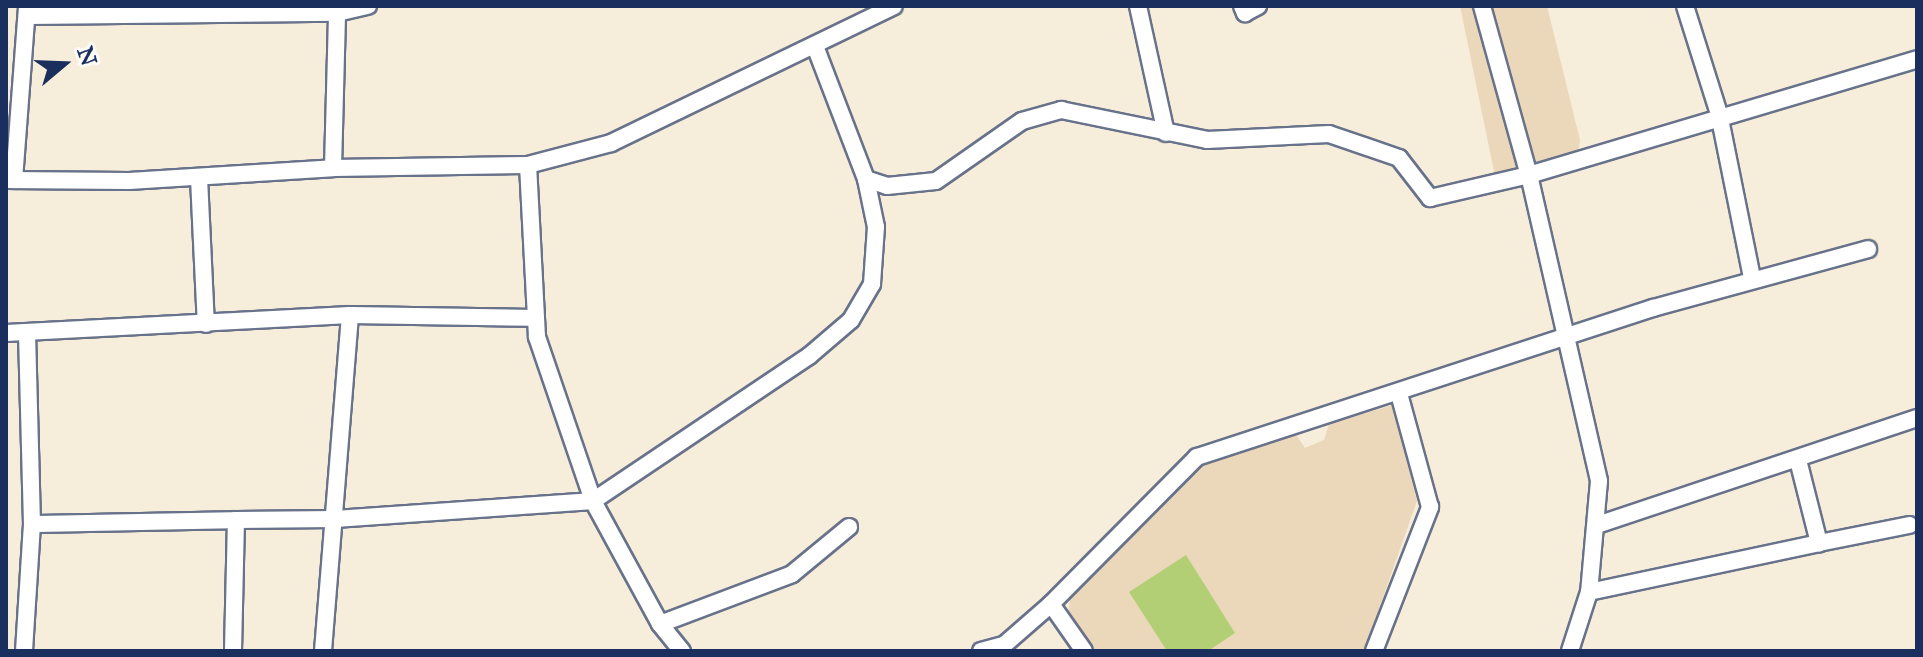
<!DOCTYPE html>
<html>
<head>
<meta charset="utf-8">
<style>
  body { margin:0 }
  #map { position:relative; width:1923px; height:657px; overflow:hidden; background:#f7eddb; font-family:"IM FELL Great Primer",serif }
  div>[style] { position:absolute }
  .built>* { inset:0; background:#ebd8ba }
  .green>* { inset:0; background:#b3cf75 }
  .roads { filter:drop-shadow(2px 0 #68728a) drop-shadow(-2px 0 #68728a) drop-shadow(0 2px #68728a) drop-shadow(0 -2px #68728a) }
  .minor>* { height:16px; margin:-8px; padding:0 8px; transform-origin:8px; border-radius:8px; background:#fff }
  span { translate:-50% -50%; white-space:nowrap; text-align:center; line-height:1.15; -webkit-text-stroke:7px #fdfcf7; paint-order:stroke }
  .frame { position:absolute; inset:0; border:8px solid #1b2f5e; pointer-events:none }
  .north { position:absolute; left:24px; top:24px; width:80px; height:80px; -webkit-text-stroke:6px #fdfcf7; paint-order:stroke; rotate:71deg; font-size:22px; font-weight:700; line-height:32px; text-align:center; color:#1b2f5e }
  .north::after { content:''; display:block; margin:auto; width:28px; height:36px; background:#1b2f5e; clip-path:polygon(50% 0,100% 100%,50% 72%,0 100%) }
</style>
</head>
<body>
<div id="map">
  <div class="built">
    <div style="clip-path:polygon(1460px 6px,1547px 6px,1580px 140px,1576px 169px,1498px 191px)"></div>
    <div style="clip-path:polygon(1393px 405px,1417px 501px,1364px 651px,1093px 651px,1068px 616px,1070px 598px,1201px 461px,1295px 433px,1305px 448px,1324px 440px,1329px 424px)"></div>
  </div>
  <div class="green">
    <div style="clip-path:polygon(1186px 555px,1235px 633px,1208px 651px,1167px 651px,1129px 592px)"></div>
  </div>
  <div class="roads">
    <div class="minor">
      <div style="left:1138px;top:6px;width:130px;rotate:77.6deg"></div>
      <div style="left:1242px;top:6px;width:8px;rotate:67deg"></div>
      <div style="left:1245px;top:13px;width:15px;rotate:-28deg"></div>
      <div style="left:1482px;top:6px;width:175px;rotate:74.5deg"></div>
      <div style="left:1529px;top:175px;width:314px;rotate:77.1deg"></div>
      <div style="left:1599px;top:481px;width:111px;rotate:95.1deg"></div>
      <div style="left:1589px;top:592px;width:62px;rotate:107.9deg"></div>
      <div style="left:1685px;top:6px;width:113px;rotate:72.5deg"></div>
      <div style="left:1719px;top:114px;width:166px;rotate:78.6deg"></div>
      <div style="left:28px;top:16px;width:309px;rotate:-0.6deg"></div>
      <div style="left:337px;top:13px;width:32px;rotate:-13deg"></div>
      <div style="left:528px;top:165px;width:172px;rotate:87deg"></div>
      <div style="left:537px;top:337px;width:173px;rotate:71.1deg"></div>
      <div style="left:593px;top:501px;width:140px;rotate:61.4deg"></div>
      <div style="left:660px;top:624px;width:35px;rotate:51deg"></div>
      <div style="left:333px;top:168px;width:155px;rotate:-88.5deg"></div>
      <div style="left:199px;top:178px;width:146px;rotate:87.3deg"></div>
      <div style="left:866px;top:179px;width:22px;rotate:18deg"></div>
      <div style="left:887px;top:186px;width:49px;rotate:-5.8deg"></div>
      <div style="left:936px;top:181px;width:105px;rotate:-34.9deg"></div>
      <div style="left:1022px;top:121px;width:41px;rotate:-15.8deg"></div>
      <div style="left:1061px;top:110px;width:149px;rotate:11.6deg"></div>
      <div style="left:1207px;top:140px;width:122px;rotate:-2.8deg"></div>
      <div style="left:1329px;top:134px;width:74px;rotate:18.9deg"></div>
      <div style="left:1399px;top:158px;width:51px;rotate:52.2deg"></div>
      <div style="left:1430px;top:198px;width:102px;rotate:-13.1deg"></div>
      <div style="left:1529px;top:175px;width:405px;rotate:-16.6deg"></div>
      <div style="left:6px;top:180px;width:123px;rotate:0.5deg"></div>
      <div style="left:129px;top:181px;width:204px;rotate:-3.6deg"></div>
      <div style="left:333px;top:168px;width:195px;rotate:-0.9deg"></div>
      <div style="left:528px;top:165px;width:86px;rotate:-14.8deg"></div>
      <div style="left:611px;top:143px;width:314px;rotate:-25.8deg"></div>
      <div style="left:14px;top:180px;width:174px;rotate:-85.7deg"></div>
      <div style="left:6px;top:333px;width:344px;rotate:-3deg"></div>
      <div style="left:350px;top:315px;width:183px;rotate:0.9deg"></div>
      <div style="left:1798px;top:460px;width:86px;rotate:75.8deg"></div>
      <div style="left:1819px;top:543px;width:92px;rotate:-11.3deg"></div>
      <div style="left:32px;top:524px;width:204px;rotate:-1.1deg"></div>
      <div style="left:1597px;top:525px;width:337px;rotate:-18.5deg"></div>
      <div style="left:1589px;top:592px;width:235px;rotate:-12deg"></div>
      <div style="left:1051px;top:604px;width:57px;rotate:54.9deg"></div>
      <div style="left:660px;top:624px;width:141px;rotate:-20.7deg"></div>
      <div style="left:792px;top:574px;width:74px;rotate:-39.5deg"></div>
      <div style="left:24px;top:651px;width:127px;rotate:-86.4deg"></div>
      <div style="left:32px;top:524px;width:192px;rotate:-91.5deg"></div>
      <div style="left:233px;top:651px;width:131px;rotate:-88.7deg"></div>
      <div style="left:236px;top:520px;width:99px;rotate:-0.6deg"></div>
      <div style="left:335px;top:519px;width:259px;rotate:-4deg"></div>
      <div style="left:593px;top:501px;width:260px;rotate:-33.9deg"></div>
      <div style="left:809px;top:356px;width:55px;rotate:-40.6deg"></div>
      <div style="left:851px;top:320px;width:42px;rotate:-59.7deg"></div>
      <div style="left:872px;top:284px;width:57px;rotate:-86deg"></div>
      <div style="left:876px;top:227px;width:49px;rotate:-101.8deg"></div>
      <div style="left:866px;top:179px;width:142px;rotate:-111deg"></div>
      <div style="left:323px;top:651px;width:337px;rotate:-85.4deg"></div>
      <div style="left:981px;top:651px;width:24px;rotate:-15deg"></div>
      <div style="left:1004px;top:645px;width:62px;rotate:-41.1deg"></div>
      <div style="left:1051px;top:604px;width:207px;rotate:-45.2deg"></div>
      <div style="left:1197px;top:457px;width:480px;rotate:-18.1deg"></div>
      <div style="left:1653px;top:308px;width:223px;rotate:-15.3deg"></div>
      <div style="left:1374px;top:651px;width:155px;rotate:-68.7deg"></div>
      <div style="left:1430px;top:507px;width:117px;rotate:-105.3deg"></div>
    </div>
  </div>
  <div class="frame"></div>
  <div class="north">N</div>
</div>
</body>
</html>
